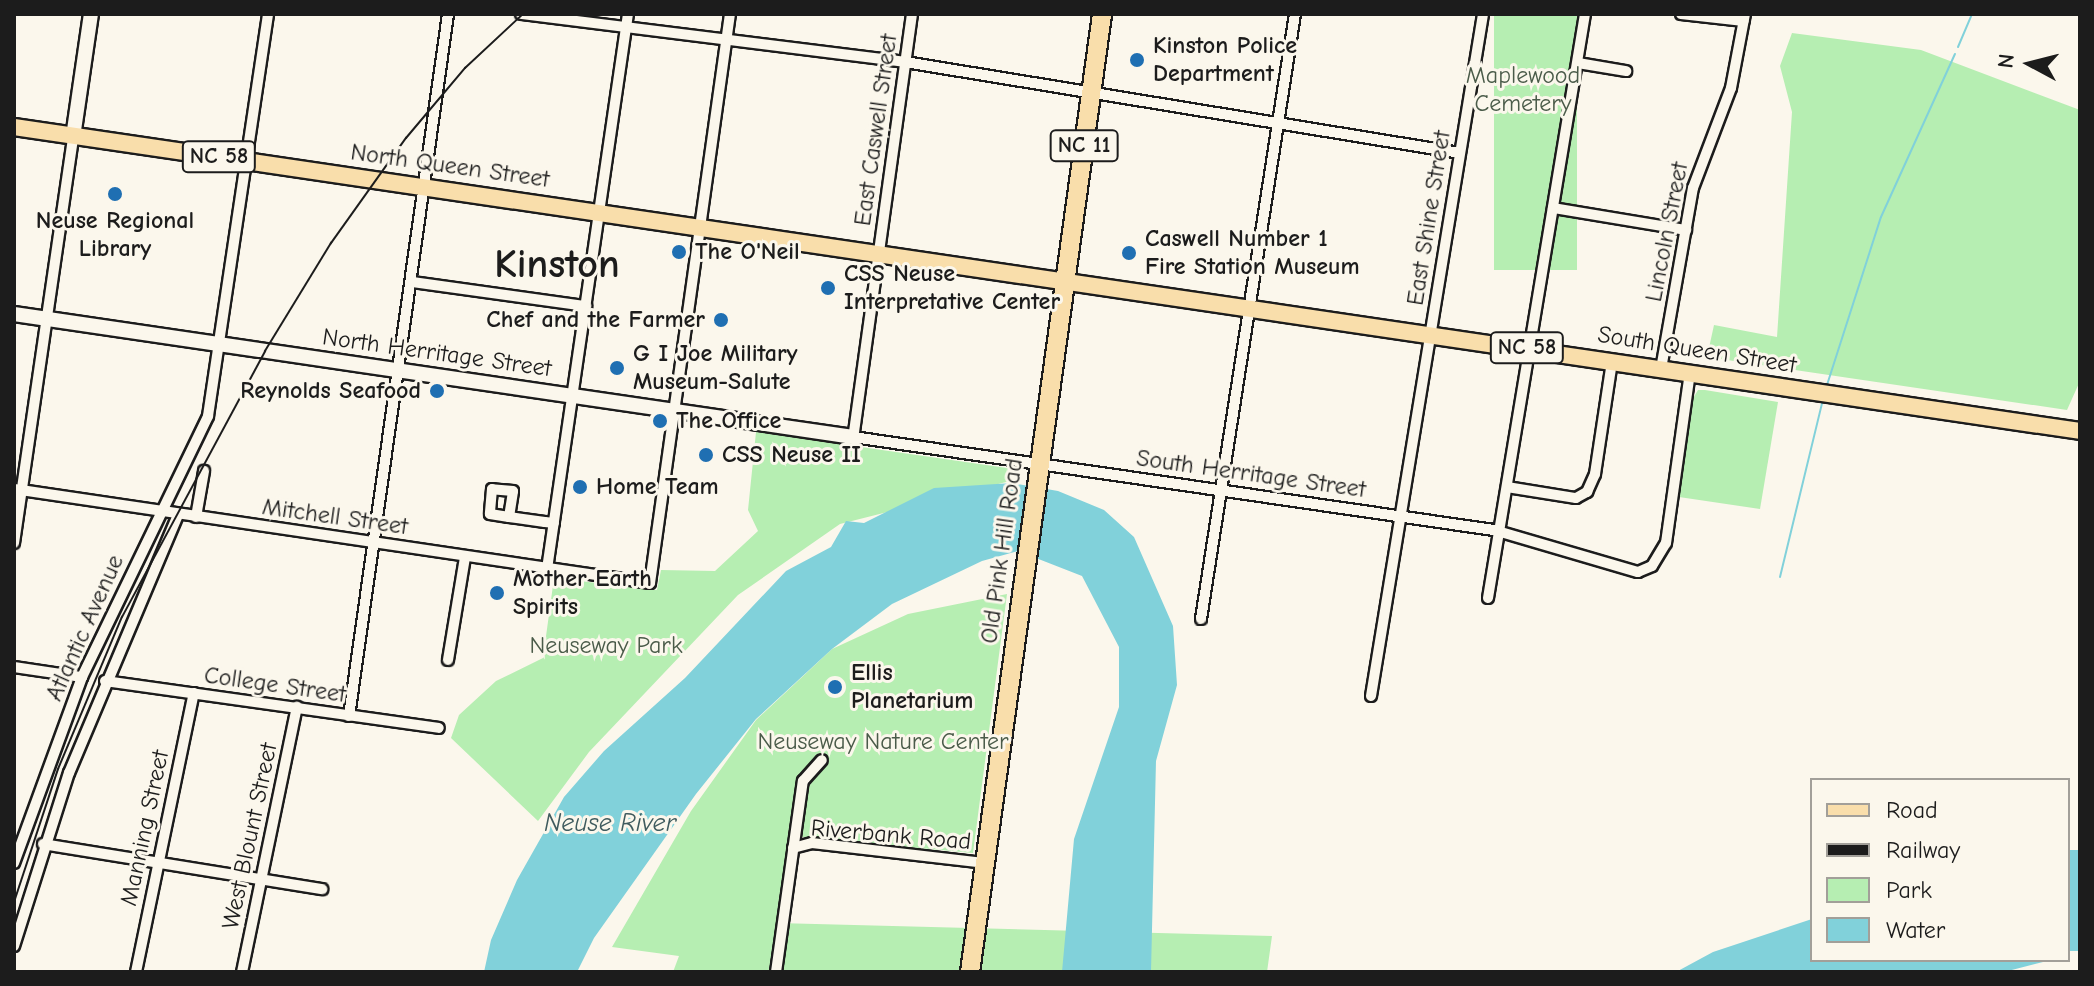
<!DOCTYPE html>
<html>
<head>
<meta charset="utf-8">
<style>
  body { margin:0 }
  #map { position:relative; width:2094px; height:986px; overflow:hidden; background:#fbf7ec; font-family:"Comic Neue",sans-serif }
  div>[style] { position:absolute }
  .green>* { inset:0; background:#b6eeb2; transform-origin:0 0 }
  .water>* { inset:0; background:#81d1da; transform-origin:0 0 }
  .stream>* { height:2px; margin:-1px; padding:0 1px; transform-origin:1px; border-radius:1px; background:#81d1da }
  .roads { filter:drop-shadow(2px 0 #1c1c1c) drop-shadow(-2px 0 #1c1c1c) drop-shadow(0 2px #1c1c1c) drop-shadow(0 -2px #1c1c1c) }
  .street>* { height:10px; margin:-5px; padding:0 5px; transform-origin:5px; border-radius:5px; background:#fbf7ec }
  .secondary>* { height:14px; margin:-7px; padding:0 7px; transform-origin:7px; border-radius:7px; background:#fbf7ec }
  .primary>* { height:16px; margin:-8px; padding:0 8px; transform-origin:8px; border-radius:8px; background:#f9deab }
  .highway>* { height:18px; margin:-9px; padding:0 9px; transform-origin:9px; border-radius:9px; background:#f9deab }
  .rail>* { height:2px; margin:-1px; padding:0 1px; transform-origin:1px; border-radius:1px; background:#1c1c1c }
  .dots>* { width:22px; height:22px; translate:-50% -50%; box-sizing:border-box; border:4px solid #fbf7ec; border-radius:50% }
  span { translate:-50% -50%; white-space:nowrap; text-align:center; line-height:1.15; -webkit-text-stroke:6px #fbf7ec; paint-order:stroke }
  .shield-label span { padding:2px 6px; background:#fbf7ec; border:2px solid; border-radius:6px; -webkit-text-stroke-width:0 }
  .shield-label { font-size:22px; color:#1c1c1c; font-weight:700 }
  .poi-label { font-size:24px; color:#1c1c1c; font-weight:700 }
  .left { translate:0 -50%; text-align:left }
  .right { translate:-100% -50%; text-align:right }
  .park-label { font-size:24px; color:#4a5b49 }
  .street-label { font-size:24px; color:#1c1c1c }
  .water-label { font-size:26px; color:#3f5b5e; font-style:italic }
  .town-label { font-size:40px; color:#1c1c1c; font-weight:700 }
  .frame { position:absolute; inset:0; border:16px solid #1c1c1c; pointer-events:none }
  .legend { position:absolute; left:1810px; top:778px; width:260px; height:184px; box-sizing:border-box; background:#fbf7ec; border:2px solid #a29f99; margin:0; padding:10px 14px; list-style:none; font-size:24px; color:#1c1c1c }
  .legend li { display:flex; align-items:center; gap:16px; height:40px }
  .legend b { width:40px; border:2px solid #a29f99 }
  .north { position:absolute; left:1990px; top:24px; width:80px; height:80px; -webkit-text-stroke:6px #fbf7ec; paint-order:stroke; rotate:277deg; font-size:22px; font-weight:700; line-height:32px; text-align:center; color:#1c1c1c }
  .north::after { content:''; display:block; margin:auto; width:28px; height:36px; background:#1c1c1c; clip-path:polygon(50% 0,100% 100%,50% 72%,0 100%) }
</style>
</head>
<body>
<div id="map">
  <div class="green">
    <div style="left:1494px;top:14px;width:83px;height:256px"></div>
    <div style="clip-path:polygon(1792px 33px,1921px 50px,2080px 110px,2080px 381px,2067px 410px,1707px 357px,1714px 325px,1777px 337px,1792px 112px,1780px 66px)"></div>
    <div style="clip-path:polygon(1705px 390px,1778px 402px,1760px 509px,1679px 497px,1692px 400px,1698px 390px)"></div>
    <div style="clip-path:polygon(756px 432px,1014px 469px,1010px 481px,840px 524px,738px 595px,589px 752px,538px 821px,451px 738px,459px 715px,496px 681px,543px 658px,554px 578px,657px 590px,661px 570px,715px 571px,758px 531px,748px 510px)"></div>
    <div style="clip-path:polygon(1007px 594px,973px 853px,790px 836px,777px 923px,1272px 936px,1267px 972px,673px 972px,679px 956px,612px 947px,691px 811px,756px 720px,832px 649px,908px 614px)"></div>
  </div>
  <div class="water">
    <div style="clip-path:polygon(1012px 483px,1058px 491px,1104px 510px,1134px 537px,1173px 626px,1177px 685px,1156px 761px,1151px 972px,1062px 972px,1074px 839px,1119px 707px,1119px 647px,1082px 576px,1018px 551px,982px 561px,892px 604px,832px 649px,756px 719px,696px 794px,594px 938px,577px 972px,484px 972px,491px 940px,517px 880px,564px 797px,604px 751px,685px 678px,786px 571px,831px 547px,846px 521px,864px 523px,934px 488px)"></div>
    <div style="left:2080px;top:850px;width:101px;height:12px;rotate:90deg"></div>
    <div style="clip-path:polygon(1812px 919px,1812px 960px,2051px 960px,2004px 972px,1676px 972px,1713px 952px)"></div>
  </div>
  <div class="stream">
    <div style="left:1958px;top:47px;width:36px;rotate:-67deg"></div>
    <div style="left:1827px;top:385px;width:176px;rotate:-72.2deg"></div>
    <div style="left:1881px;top:217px;width:179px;rotate:-65.6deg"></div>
    <div style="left:1780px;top:577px;width:183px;rotate:-76.4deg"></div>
  </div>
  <div class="roads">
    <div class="street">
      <div style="left:521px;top:14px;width:387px;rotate:7.1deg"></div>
      <div style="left:905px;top:62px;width:562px;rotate:9.31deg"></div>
      <div style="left:912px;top:14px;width:427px;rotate:97.9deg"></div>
      <div style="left:853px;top:437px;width:648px;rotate:8.26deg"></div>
      <div style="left:1494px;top:530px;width:150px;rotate:16.3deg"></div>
      <div style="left:1638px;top:572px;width:15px;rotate:-23deg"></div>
      <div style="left:1652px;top:566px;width:27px;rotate:-59deg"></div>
      <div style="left:1666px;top:543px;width:172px;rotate:-82deg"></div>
      <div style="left:1681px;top:14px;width:63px;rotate:6.3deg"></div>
      <div style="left:1578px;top:63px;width:49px;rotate:9.5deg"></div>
      <div style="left:1553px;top:208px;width:135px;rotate:9.4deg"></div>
      <div style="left:412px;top:282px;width:176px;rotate:7.9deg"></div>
      <div style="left:1661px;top:369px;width:184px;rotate:-80deg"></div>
      <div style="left:1693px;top:188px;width:107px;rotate:-69.2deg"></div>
      <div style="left:1731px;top:88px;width:75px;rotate:-79.3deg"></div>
      <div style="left:1507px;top:487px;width:70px;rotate:9.1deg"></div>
      <div style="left:1576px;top:498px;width:13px;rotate:-29deg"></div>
      <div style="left:1587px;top:492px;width:20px;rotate:-66deg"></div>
      <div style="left:1595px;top:474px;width:114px;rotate:-81.4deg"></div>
      <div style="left:14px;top:489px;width:643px;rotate:8.41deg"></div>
      <div style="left:650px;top:583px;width:575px;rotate:-82deg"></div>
      <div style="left:196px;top:517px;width:47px;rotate:-80.1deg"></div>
      <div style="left:509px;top:517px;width:26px;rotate:-81deg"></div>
      <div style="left:513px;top:491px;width:21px;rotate:-175deg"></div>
      <div style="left:492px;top:489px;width:25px;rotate:95deg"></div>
      <div style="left:490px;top:514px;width:19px;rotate:9deg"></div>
      <div style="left:509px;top:517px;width:36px;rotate:8deg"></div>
      <div style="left:545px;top:522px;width:9px;rotate:6deg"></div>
      <div style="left:14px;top:543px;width:410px;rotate:-81.7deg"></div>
      <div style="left:547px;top:569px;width:561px;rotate:-81.7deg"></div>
      <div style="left:1488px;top:598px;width:592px;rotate:-80.57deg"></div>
      <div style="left:1201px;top:619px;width:612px;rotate:-81.17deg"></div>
      <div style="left:448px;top:660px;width:104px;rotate:-80.6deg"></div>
      <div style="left:14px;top:667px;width:69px;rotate:8.4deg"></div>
      <div style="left:105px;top:681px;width:337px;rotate:8deg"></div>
      <div style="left:1371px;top:696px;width:691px;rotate:-80.67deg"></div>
      <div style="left:349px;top:716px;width:709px;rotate:-81.97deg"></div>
      <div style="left:43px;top:844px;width:283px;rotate:9.2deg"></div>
      <div style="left:793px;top:848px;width:20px;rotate:-15deg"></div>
      <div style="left:812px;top:843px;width:175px;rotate:6.6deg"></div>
      <div style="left:14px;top:863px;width:198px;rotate:-69.9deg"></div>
      <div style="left:82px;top:677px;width:290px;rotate:-64.2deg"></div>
      <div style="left:208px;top:416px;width:406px;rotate:-81.5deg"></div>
      <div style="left:14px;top:946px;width:182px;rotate:-72.4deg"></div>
      <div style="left:69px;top:773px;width:280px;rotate:-67.1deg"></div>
      <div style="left:136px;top:972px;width:285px;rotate:-78.3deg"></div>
      <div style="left:242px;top:972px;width:271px;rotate:-78.3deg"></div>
      <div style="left:776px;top:972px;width:193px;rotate:-82deg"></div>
      <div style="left:803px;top:781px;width:28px;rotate:-48deg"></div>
    </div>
    <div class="secondary">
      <div style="left:73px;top:137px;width:124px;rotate:-81.7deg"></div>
      <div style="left:14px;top:314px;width:848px;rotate:8.34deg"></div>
    </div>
    <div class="primary">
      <div style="left:14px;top:127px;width:2088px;rotate:8.37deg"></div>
    </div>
    <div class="highway">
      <div style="left:970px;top:972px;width:967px;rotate:-82.15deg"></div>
    </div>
  </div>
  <div class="rail">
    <div style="left:14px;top:902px;width:140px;rotate:-71.7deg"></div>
    <div style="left:58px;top:769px;width:165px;rotate:-67.2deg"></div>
    <div style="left:122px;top:617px;width:302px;rotate:-61.7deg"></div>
    <div style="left:265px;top:351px;width:127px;rotate:-58.6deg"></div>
    <div style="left:331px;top:243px;width:129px;rotate:-54.5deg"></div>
    <div style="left:406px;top:138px;width:92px;rotate:-49.9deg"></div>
    <div style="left:465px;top:68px;width:79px;rotate:-43deg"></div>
  </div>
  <div class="dots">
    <div style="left:1137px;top:60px;background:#1f6fb2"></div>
    <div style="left:115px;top:194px;background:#1f6fb2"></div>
    <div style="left:679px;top:252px;background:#1f6fb2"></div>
    <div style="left:1129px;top:253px;background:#1f6fb2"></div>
    <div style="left:828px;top:288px;background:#1f6fb2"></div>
    <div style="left:721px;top:320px;background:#1f6fb2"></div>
    <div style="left:617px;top:368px;background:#1f6fb2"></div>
    <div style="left:437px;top:391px;background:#1f6fb2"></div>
    <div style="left:660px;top:421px;background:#1f6fb2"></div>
    <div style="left:706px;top:455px;background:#1f6fb2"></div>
    <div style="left:580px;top:487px;background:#1f6fb2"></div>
    <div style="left:497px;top:593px;background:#1f6fb2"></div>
    <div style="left:835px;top:687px;background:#1f6fb2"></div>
  </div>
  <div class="shield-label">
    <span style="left:1084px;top:146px">NC 11</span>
    <span style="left:219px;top:157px">NC 58</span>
    <span style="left:1527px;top:348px">NC 58</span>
  </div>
  <div class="poi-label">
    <span class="left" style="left:1153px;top:60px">Kinston Police<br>Department</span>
    <span style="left:115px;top:235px">Neuse Regional<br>Library</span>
    <span class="left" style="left:1145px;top:253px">Caswell Number 1<br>Fire Station Museum</span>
    <span class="left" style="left:695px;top:252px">The O'Neil</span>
    <span class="left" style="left:844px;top:288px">CSS Neuse<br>Interpretative Center</span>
    <span class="right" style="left:705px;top:320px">Chef and the Farmer</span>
    <span class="left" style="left:633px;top:368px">G I Joe Military<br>Museum-Salute</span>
    <span class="right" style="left:421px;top:391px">Reynolds Seafood</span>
    <span class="left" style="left:676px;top:421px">The Office</span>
    <span class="left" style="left:722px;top:455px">CSS Neuse II</span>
    <span class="left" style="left:596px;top:487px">Home Team</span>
    <span class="left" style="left:513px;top:593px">Mother Earth<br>Spirits</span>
    <span class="left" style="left:851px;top:687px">Ellis<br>Planetarium</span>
  </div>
  <div class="park-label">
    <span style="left:1523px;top:90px">Maplewood<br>Cemetery</span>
    <span style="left:606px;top:646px">Neuseway Park</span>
    <span style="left:883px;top:742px">Neuseway Nature Center</span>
  </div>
  <div class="street-label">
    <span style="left:876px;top:130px;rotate:-82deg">East Caswell Street</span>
    <span style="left:450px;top:166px;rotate:8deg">North Queen Street</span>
    <span style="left:1429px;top:218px;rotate:-81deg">East Shine Street</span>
    <span style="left:1667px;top:232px;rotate:-79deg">Lincoln Street</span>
    <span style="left:1697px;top:350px;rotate:9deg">South Queen Street</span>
    <span style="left:437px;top:353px;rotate:8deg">North Herritage Street</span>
    <span style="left:1251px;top:474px;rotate:8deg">South Herritage Street</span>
    <span style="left:335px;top:517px;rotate:8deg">Mitchell Street</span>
    <span style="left:1002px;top:551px;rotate:-82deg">Old Pink Hill Road</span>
    <span style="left:85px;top:628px;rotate:-66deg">Atlantic Avenue</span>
    <span style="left:275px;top:685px;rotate:8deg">College Street</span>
    <span style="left:145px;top:828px;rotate:-78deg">Manning Street</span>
    <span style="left:891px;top:835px;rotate:5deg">Riverbank Road</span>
    <span style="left:250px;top:836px;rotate:-78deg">West Blount Street</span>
  </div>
  <div class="water-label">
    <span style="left:610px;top:824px">Neuse River</span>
  </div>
  <div class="town-label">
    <span style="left:557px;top:264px">Kinston</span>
  </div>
  <div class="frame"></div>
  <ul class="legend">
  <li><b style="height:10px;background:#f9deab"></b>Road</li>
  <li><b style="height:10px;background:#1c1c1c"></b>Railway</li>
  <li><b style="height:22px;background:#b6eeb2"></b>Park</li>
  <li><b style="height:22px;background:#81d1da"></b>Water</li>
  </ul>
  <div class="north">N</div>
</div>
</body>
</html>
